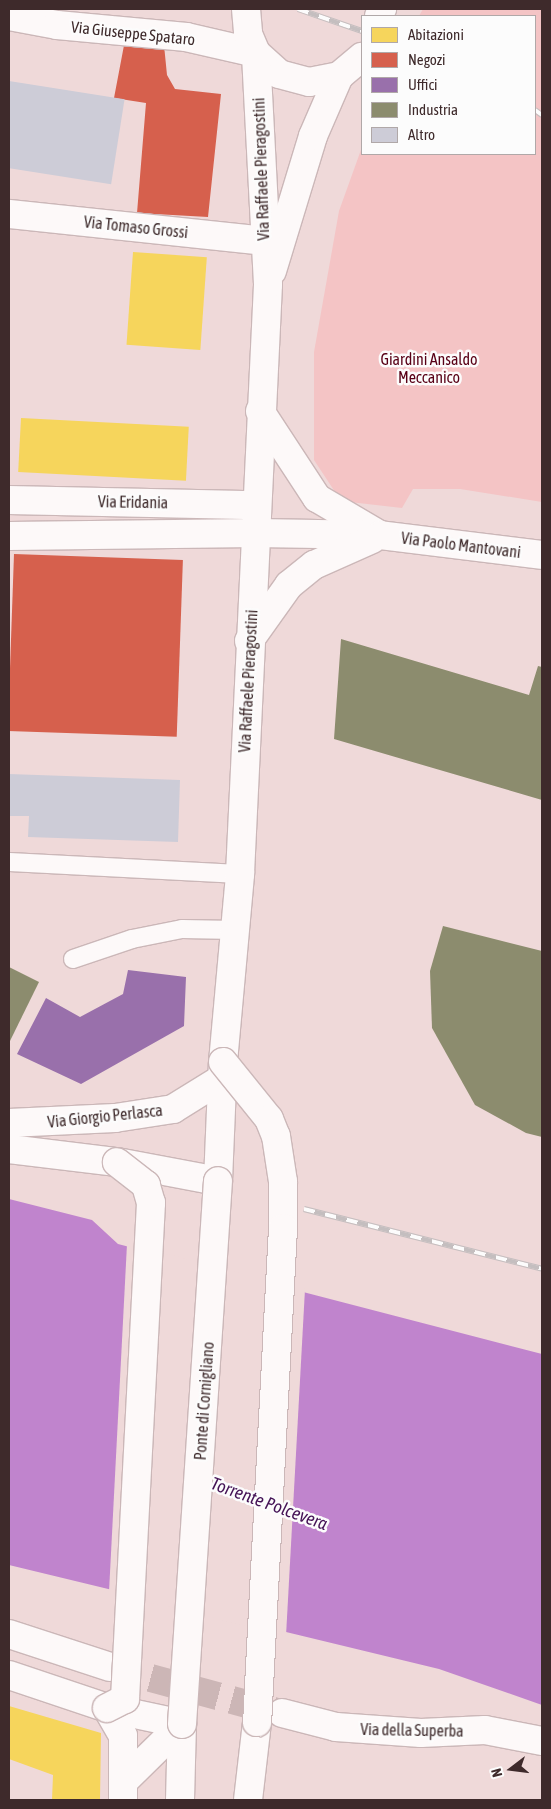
<!DOCTYPE html>
<html>
<head>
<meta charset="utf-8">
<style>
  body { margin:0 }
  #map { position:relative; width:551px; height:1809px; overflow:hidden; background:#efd9d9; font-family:"Asap Condensed",sans-serif }
  div>[style] { position:absolute }
  .green>* { inset:0; background:#f4c4c5 }
  .water>* { inset:0; background:#c084cd }
  .pier>* { inset:0; background:#efd9d9 }
  .homes>* { inset:0; background:#f6d55c; transform-origin:0 0 }
  .shops>* { inset:0; background:#d6604d; transform-origin:0 0 }
  .offices>* { inset:0; background:#9970ab }
  .industry>* { inset:0; background:#8c8c6e }
  .building>* { inset:0; background:#cdccd7; transform-origin:0 0 }
  .primary-tunnel>* { height:28px; margin-top:-14px; transform-origin:0; background:repeating-linear-gradient(90deg,#ccb6b6 0 28px,transparent 0 42px) }
  .roads { filter:drop-shadow(1px 0 #cbb7b8) drop-shadow(-1px 0 #cbb7b8) drop-shadow(0 1px #cbb7b8) drop-shadow(0 -1px #cbb7b8) }
  .lane>* { height:18px; margin:-9px; padding:0 9px; transform-origin:9px; border-radius:9px; background:#fdf9f9 }
  .street>* { height:28px; margin:-14px; padding:0 14px; transform-origin:14px; border-radius:14px; background:#fdf9f9 }
  .secondary>* { height:28px; margin:-14px; padding:0 14px; transform-origin:14px; border-radius:14px; background:#fdf9f9 }
  .primary>* { height:28px; margin:-14px; padding:0 14px; transform-origin:14px; border-radius:14px; background:#fdf9f9 }
  .rail>* { height:5.5px; margin-top:-2.75px; transform-origin:0; background:repeating-linear-gradient(90deg,#fcfcfc 0 11px,#c4bebf 0 22px); box-sizing:border-box; border-block:1px solid #c4bebf }
  .bridges { filter:drop-shadow(1px 0 #cbb7b8) drop-shadow(-1px 0 #cbb7b8) drop-shadow(0 1px #cbb7b8) drop-shadow(0 -1px #cbb7b8) }
  .street-bridge>* { height:28px; margin:-14px; padding:0 14px; transform-origin:14px; border-radius:14px; background:#fdf9f9 }
  .primary-bridge>* { height:28px; margin:-14px; padding:0 14px; transform-origin:14px; border-radius:14px; background:#fdf9f9 }
  span { translate:-50% -50%; white-space:nowrap; text-align:center; line-height:1.15; -webkit-text-stroke:5px #fcfcfc; paint-order:stroke }
  .street-label { font-size:16px; color:#3e2a2b }
  .park-label { font-size:16px; color:#580016 }
  .water-label { font-size:18px; color:#441255; font-style:italic }
  .frame { position:absolute; inset:0; border:10px solid #3e2a2b; pointer-events:none }
  .legend { position:absolute; left:361px; top:15px; width:175px; height:140px; box-sizing:border-box; background:#fcfcfc; border:1px solid #b0a8a8; margin:0; padding:6px 9px; list-style:none; font-size:15px; color:#3e2a2b }
  .legend li { display:flex; align-items:center; gap:10px; height:25px }
  .legend b { width:25px; border:1px solid #b0a8a8 }
  .north { position:absolute; left:486px; top:1744px; width:50px; height:50px; -webkit-text-stroke:4px #fcfcfc; paint-order:stroke; rotate:255deg; font-size:14px; font-weight:700; line-height:20px; text-align:center; color:#3e2a2b }
  .north::after { content:''; display:block; margin:auto; width:18px; height:22px; background:#3e2a2b; clip-path:polygon(50% 0,100% 100%,50% 72%,0 100%) }
</style>
</head>
<body>
<div id="map">
  <div class="green">
    <div style="clip-path:polygon(423px 9px,542px 9px,542px 502px,460px 489px,413px 489px,402px 508px,341px 501px,314px 460px,314px 352px,339px 211px,362px 147px,362px 154px,535px 154px,535px 16px,419px 16px)"></div>
  </div>
  <div class="water">
    <div style="clip-path:polygon(9px 1199px,92px 1220px,118px 1244px,542px 1354px,542px 1705px,439px 1669px,9px 1565px)"></div>
  </div>
  <div class="pier">
    <div style="clip-path:polygon(127px 1244px,305px 1289px,286px 1636px,109px 1592px)"></div>
  </div>
  <div class="homes">
    <div style="left:133px;top:252px;width:74px;height:93px;rotate:4deg"></div>
    <div style="left:21px;top:418px;width:168px;height:54px;rotate:3deg"></div>
    <div style="clip-path:polygon(9px 1706px,101px 1733px,100px 1800px,52px 1800px,53px 1775px,9px 1759px)"></div>
  </div>
  <div class="shops">
    <div style="clip-path:polygon(125px 40px,164px 45px,167px 75px,175px 89px,221px 94px,208px 217px,137px 213px,146px 103px,114px 98px)"></div>
    <div style="left:14px;top:554px;width:169px;height:177px;rotate:2deg"></div>
  </div>
  <div class="offices">
    <div style="clip-path:polygon(128px 970px,186px 977px,184px 1026px,81px 1084px,17px 1054px,46px 998px,80px 1017px,123px 994px)"></div>
  </div>
  <div class="industry">
    <div style="clip-path:polygon(341px 639px,529px 695px,538px 666px,542px 667px,542px 800px,334px 739px)"></div>
    <div style="clip-path:polygon(443px 926px,542px 951px,542px 1137px,526px 1133px,475px 1105px,432px 1028px,430px 971px)"></div>
    <div style="clip-path:polygon(9px 967px,39px 982px,9px 1043px)"></div>
  </div>
  <div class="building">
    <div style="left:9px;top:81px;width:117px;height:86px;rotate:9deg"></div>
    <div style="clip-path:polygon(9px 774px,180px 780px,178px 842px,28px 837px,29px 816px,9px 816px)"></div>
  </div>
  <div class="primary-tunnel">
    <div style="left:110px;top:1667px;width:176px;rotate:15.1deg"></div>
  </div>
  <div class="roads">
    <div class="lane">
      <div style="left:9px;top:862px;width:231px;rotate:3deg"></div>
      <div style="left:73px;top:959px;width:62px;rotate:-18.7deg"></div>
      <div style="left:132px;top:939px;width:51px;rotate:-11.3deg"></div>
      <div style="left:182px;top:929px;width:54px;rotate:1.1deg"></div>
    </div>
    <div class="street">
      <div style="left:9px;top:16px;width:49px;rotate:10.6deg"></div>
      <div style="left:57px;top:25px;width:130px;rotate:5.3deg"></div>
      <div style="left:186px;top:37px;width:72px;rotate:12.9deg"></div>
      <div style="left:9px;top:214px;width:256px;rotate:6deg"></div>
      <div style="left:9px;top:500px;width:247px;rotate:1.2deg"></div>
      <div style="left:9px;top:536px;width:247px;rotate:-0.7deg"></div>
      <div style="left:107px;top:1708px;width:32px;rotate:60deg"></div>
      <div style="left:123px;top:1736px;width:64px;rotate:90deg"></div>
      <div style="left:124px;top:1781px;width:81px;rotate:-44.5deg"></div>
      <div style="left:248px;top:1800px;width:79px;rotate:-83.4deg"></div>
    </div>
    <div class="secondary">
      <div style="left:260px;top:411px;width:104px;rotate:56.8deg"></div>
      <div style="left:317px;top:498px;width:71px;rotate:30.5deg"></div>
      <div style="left:256px;top:533px;width:124px;rotate:0.9deg"></div>
      <div style="left:380px;top:535px;width:163px;rotate:7deg"></div>
      <div style="left:249px;top:641px;width:69px;rotate:-54.5deg"></div>
      <div style="left:289px;top:585px;width:32px;rotate:-39deg"></div>
      <div style="left:314px;top:565px;width:64px;rotate:-24.1deg"></div>
      <div style="left:180px;top:1800px;width:76px;rotate:-88.5deg"></div>
    </div>
    <div class="primary">
      <div style="left:246px;top:9px;width:25px;rotate:85deg"></div>
      <div style="left:248px;top:34px;width:21px;rotate:67deg"></div>
      <div style="left:256px;top:53px;width:31px;rotate:42deg"></div>
      <div style="left:279px;top:74px;width:31px;rotate:15deg"></div>
      <div style="left:309px;top:82px;width:31px;rotate:-11deg"></div>
      <div style="left:339px;top:76px;width:30px;rotate:-40deg"></div>
      <div style="left:379px;top:16px;width:8px;rotate:-67deg"></div>
      <div style="left:272px;top:271px;width:141px;rotate:-73.1deg"></div>
      <div style="left:313px;top:136px;width:65px;rotate:-66.6deg"></div>
      <div style="left:9px;top:1123px;width:106px;rotate:-2.7deg"></div>
      <div style="left:115px;top:1118px;width:59px;rotate:-8.8deg"></div>
      <div style="left:173px;top:1109px;width:59px;rotate:-31.8deg"></div>
      <div style="left:9px;top:1149px;width:109px;rotate:6.9deg"></div>
      <div style="left:117px;top:1162px;width:103px;rotate:10.7deg"></div>
      <div style="left:218px;top:1181px;width:119px;rotate:-87.6deg"></div>
      <div style="left:223px;top:1062px;width:189px;rotate:-84.8deg"></div>
      <div style="left:240px;top:874px;width:591px;rotate:-87.28deg"></div>
      <div style="left:268px;top:284px;width:231px;rotate:-93deg"></div>
      <div style="left:9px;top:1634px;width:106px;rotate:18.1deg"></div>
      <div style="left:9px;top:1675px;width:103px;rotate:18.6deg"></div>
      <div style="left:107px;top:1708px;width:77px;rotate:12deg"></div>
      <div style="left:282px;top:1713px;width:56px;rotate:14.5deg"></div>
      <div style="left:336px;top:1727px;width:85px;rotate:4deg"></div>
      <div style="left:421px;top:1733px;width:64px;rotate:-2.7deg"></div>
      <div style="left:485px;top:1730px;width:58px;rotate:10.9deg"></div>
    </div>
  </div>
  <div class="rail">
    <div style="left:298px;top:9px;width:68px;rotate:19deg"></div>
    <div style="left:535px;top:110px;width:9px;rotate:36deg"></div>
    <div style="left:304px;top:1209px;width:245px;rotate:14.1deg"></div>
  </div>
  <div class="bridges">
    <div class="street-bridge">
      <div style="left:223px;top:1062px;width:73px;rotate:51.1deg"></div>
      <div style="left:269px;top:1119px;width:18px;rotate:68deg"></div>
      <div style="left:276px;top:1136px;width:47px;rotate:81.3deg"></div>
      <div style="left:283px;top:1182px;width:46px;rotate:90deg"></div>
      <div style="left:283px;top:1228px;width:495px;rotate:93deg"></div>
      <div style="left:107px;top:1708px;width:20px;rotate:-27deg"></div>
      <div style="left:125px;top:1699px;width:497px;rotate:-87deg"></div>
      <div style="left:151px;top:1203px;width:19px;rotate:-106deg"></div>
      <div style="left:146px;top:1185px;width:37px;rotate:-142deg"></div>
    </div>
    <div class="primary-bridge">
      <div style="left:182px;top:1724px;width:544px;rotate:-86.21deg"></div>
    </div>
  </div>
  <div class="street-label">
    <span style="left:133px;top:33px;rotate:6deg">Via Giuseppe Spataro</span>
    <span style="left:261px;top:169px;rotate:-92deg">Via Raffaele Pieragostini</span>
    <span style="left:136px;top:227px;rotate:6deg">Via Tomaso Grossi</span>
    <span style="left:133px;top:502px;rotate:1deg">Via Eridania</span>
    <span style="left:461px;top:545px;rotate:7deg">Via Paolo Mantovani</span>
    <span style="left:248px;top:681px;rotate:-87deg">Via Raffaele Pieragostini</span>
    <span style="left:105px;top:1116px;rotate:-6deg">Via Giorgio Perlasca</span>
    <span style="left:204px;top:1401px;rotate:-86deg">Ponte di Cornigliano</span>
    <span style="left:412px;top:1730px;rotate:1deg">Via della Superba</span>
  </div>
  <div class="park-label">
    <span style="left:429px;top:368px">Giardini Ansaldo<br>Meccanico</span>
  </div>
  <div class="water-label">
    <span style="left:269px;top:1504px;rotate:20deg">Torrente Polcevera</span>
  </div>
  <div class="frame"></div>
  <ul class="legend">
  <li><b style="height:14px;background:#f6d55c"></b>Abitazioni</li>
  <li><b style="height:14px;background:#d6604d"></b>Negozi</li>
  <li><b style="height:14px;background:#9970ab"></b>Uffici</li>
  <li><b style="height:14px;background:#8c8c6e"></b>Industria</li>
  <li><b style="height:14px;background:#cdccd7"></b>Altro</li>
  </ul>
  <div class="north">N</div>
</div>
</body>
</html>
